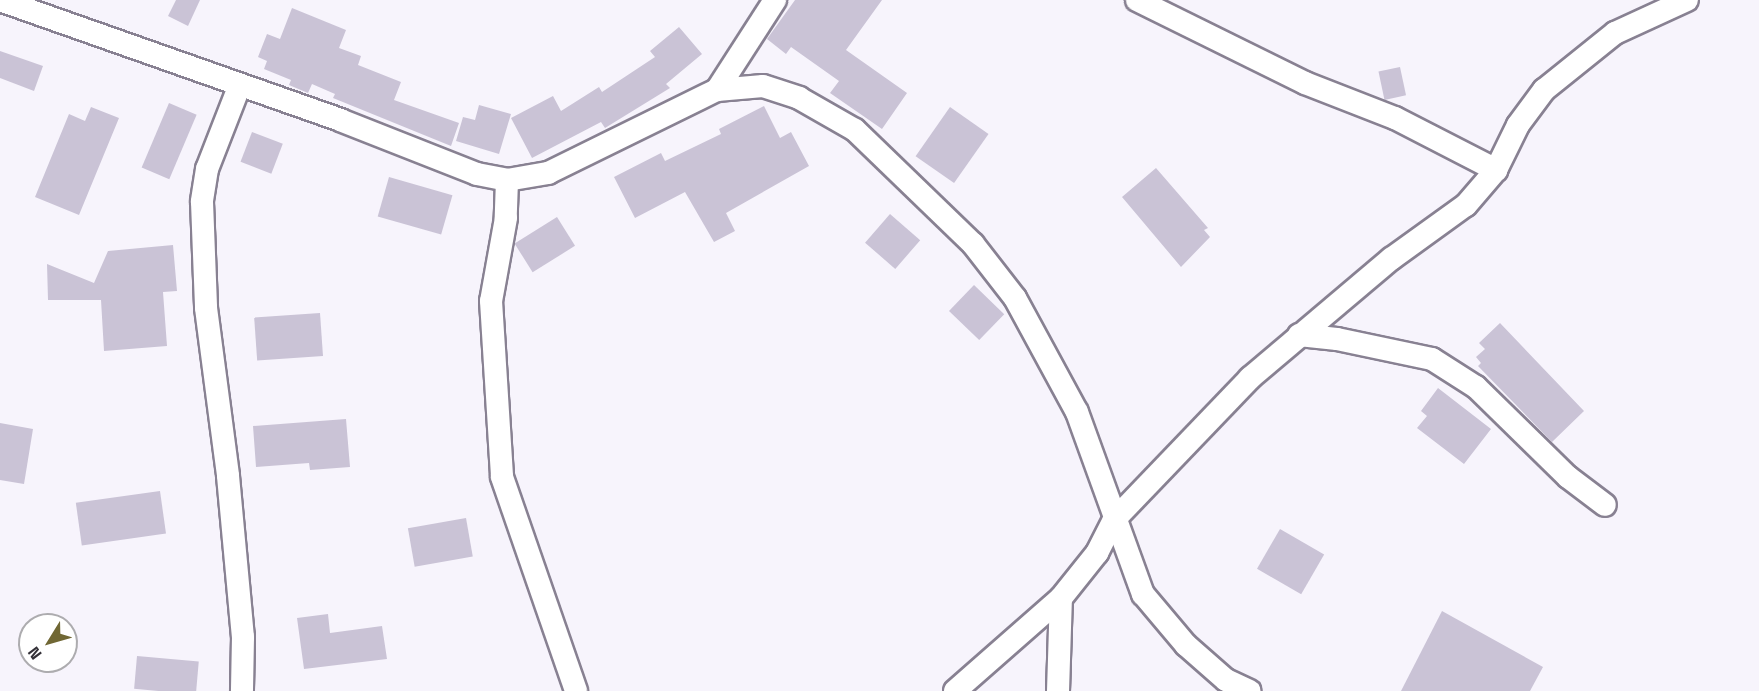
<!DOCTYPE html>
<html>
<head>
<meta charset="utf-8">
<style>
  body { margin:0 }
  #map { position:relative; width:1759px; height:691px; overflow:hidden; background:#f7f4fc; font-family:"Space Grotesk",sans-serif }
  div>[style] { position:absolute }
  .building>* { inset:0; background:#cac3d6; transform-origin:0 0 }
  .roads { filter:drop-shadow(2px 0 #888192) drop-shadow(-2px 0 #888192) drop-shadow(0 2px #888192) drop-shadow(0 -2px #888192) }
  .street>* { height:22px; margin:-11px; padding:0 11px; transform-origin:11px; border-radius:11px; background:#fff }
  span { translate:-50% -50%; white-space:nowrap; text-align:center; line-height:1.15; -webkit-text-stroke:4.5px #fff; paint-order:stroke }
  .north { position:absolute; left:18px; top:613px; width:60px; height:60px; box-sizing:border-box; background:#fff; border:2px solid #adacaf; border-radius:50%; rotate:233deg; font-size:16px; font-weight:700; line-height:24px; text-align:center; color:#333037 }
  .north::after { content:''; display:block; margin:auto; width:21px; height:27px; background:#706734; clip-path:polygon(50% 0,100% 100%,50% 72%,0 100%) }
</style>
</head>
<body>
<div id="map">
  <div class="building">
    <div style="clip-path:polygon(176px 0,200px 0,188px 26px,168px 16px)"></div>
    <div style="clip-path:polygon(795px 0,882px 0,846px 50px,907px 93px,882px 129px,830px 93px,839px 81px,791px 47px,786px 54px,767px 39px)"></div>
    <div style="clip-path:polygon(292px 8px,346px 30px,339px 48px,361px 56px,358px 65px,401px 82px,394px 100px,459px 123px,451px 146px,333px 98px,335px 94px,312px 84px,308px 93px,289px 85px,291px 80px,264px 69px,267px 61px,258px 57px,267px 34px,280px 39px)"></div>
    <div style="clip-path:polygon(679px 27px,702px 54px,666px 84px,670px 88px,605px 128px,601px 122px,532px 158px,511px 118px,553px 96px,561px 111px,599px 87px,602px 92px,655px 57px,650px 51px)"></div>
    <div style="clip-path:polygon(0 51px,43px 66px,34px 91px,0 78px)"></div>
    <div style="left:1400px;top:67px;width:29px;height:22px;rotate:78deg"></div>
    <div style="left:169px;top:103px;width:30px;height:70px;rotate:23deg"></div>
    <div style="clip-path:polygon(479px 105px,511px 114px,499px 154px,456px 141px,463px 117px,475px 120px)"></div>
    <div style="clip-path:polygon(764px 106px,780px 138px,791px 132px,809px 166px,726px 213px,735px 231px,714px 242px,685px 192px,635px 218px,614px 177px,661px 153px,665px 161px,721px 134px,719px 129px)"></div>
    <div style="clip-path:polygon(91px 107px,119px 118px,79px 215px,35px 197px,69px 114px,85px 121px)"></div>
    <div style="left:950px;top:107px;width:47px;height:60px;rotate:35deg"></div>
    <div style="left:252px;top:132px;width:33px;height:32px;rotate:21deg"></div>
    <div style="clip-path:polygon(1156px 168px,1208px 228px,1204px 230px,1210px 237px,1181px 267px,1122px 197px)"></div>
    <div style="left:389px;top:177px;width:66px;height:41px;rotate:16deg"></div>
    <div style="left:890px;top:214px;width:40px;height:38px;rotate:41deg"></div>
    <div style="left:557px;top:217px;width:34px;height:50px;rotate:58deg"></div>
    <div style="clip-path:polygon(173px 245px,177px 291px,163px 292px,167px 346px,104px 351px,101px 300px,48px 300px,47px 264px,94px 283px,108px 251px)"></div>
    <div style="left:974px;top:285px;width:42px;height:36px;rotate:44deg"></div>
    <div style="left:320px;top:313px;width:43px;height:66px;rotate:86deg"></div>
    <div style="clip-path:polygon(1500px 323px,1584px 411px,1552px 442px,1478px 366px,1481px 363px,1476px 357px,1485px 349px,1479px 343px)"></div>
    <div style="clip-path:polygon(1438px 388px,1491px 429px,1464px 464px,1417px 428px,1427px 416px,1421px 411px)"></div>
    <div style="clip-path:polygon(346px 419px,350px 467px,310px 470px,309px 463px,256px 467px,253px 426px)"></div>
    <div style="clip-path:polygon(0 423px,33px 429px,24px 484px,0 480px)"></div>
    <div style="left:160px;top:491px;width:43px;height:85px;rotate:82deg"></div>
    <div style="left:466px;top:518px;width:39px;height:59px;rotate:80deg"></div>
    <div style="left:1280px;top:529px;width:51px;height:46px;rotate:30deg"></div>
    <div style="clip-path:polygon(1442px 611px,1543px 667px,1530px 691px,1401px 691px)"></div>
    <div style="clip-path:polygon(328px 614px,330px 633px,382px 626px,387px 659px,304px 669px,297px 618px)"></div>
    <div style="left:137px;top:656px;width:62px;height:33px;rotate:5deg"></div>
  </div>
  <div class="roads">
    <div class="street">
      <div style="left:0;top:0;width:361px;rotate:19.4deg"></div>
      <div style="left:340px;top:120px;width:147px;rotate:21.5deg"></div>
      <div style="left:477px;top:174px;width:31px;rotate:11deg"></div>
      <div style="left:507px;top:180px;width:42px;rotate:-9.7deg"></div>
      <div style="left:548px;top:173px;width:188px;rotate:-26.2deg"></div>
      <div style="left:717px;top:90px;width:46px;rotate:-5deg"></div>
      <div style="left:763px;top:86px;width:38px;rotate:18deg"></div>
      <div style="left:799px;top:98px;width:64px;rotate:29.7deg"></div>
      <div style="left:855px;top:130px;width:164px;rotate:44deg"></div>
      <div style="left:973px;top:244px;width:68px;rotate:52.1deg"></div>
      <div style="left:1015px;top:298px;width:130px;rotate:61.5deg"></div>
      <div style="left:1077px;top:412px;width:194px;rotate:70.1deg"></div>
      <div style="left:1143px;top:594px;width:67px;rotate:49.9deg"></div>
      <div style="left:1186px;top:645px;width:53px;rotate:41.2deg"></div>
      <div style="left:1226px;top:680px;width:26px;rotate:25deg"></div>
      <div style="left:1137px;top:0;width:187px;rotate:26.3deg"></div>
      <div style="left:1305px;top:83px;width:97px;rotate:21.3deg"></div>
      <div style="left:1395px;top:118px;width:114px;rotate:27.2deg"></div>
      <div style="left:239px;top:87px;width:88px;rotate:111.3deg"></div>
      <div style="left:207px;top:169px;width:33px;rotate:99deg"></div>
      <div style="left:202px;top:202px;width:106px;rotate:87.8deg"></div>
      <div style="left:206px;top:308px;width:169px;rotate:82.5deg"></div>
      <div style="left:228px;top:476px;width:162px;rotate:84.7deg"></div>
      <div style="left:243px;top:637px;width:54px;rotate:91.1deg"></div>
      <div style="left:717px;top:90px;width:107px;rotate:-57.2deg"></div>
      <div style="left:507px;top:180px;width:38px;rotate:92deg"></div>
      <div style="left:506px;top:218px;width:84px;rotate:100.2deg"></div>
      <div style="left:491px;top:301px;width:176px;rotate:86.4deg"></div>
      <div style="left:502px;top:477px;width:226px;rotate:70.9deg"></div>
      <div style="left:1299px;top:335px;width:38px;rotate:6deg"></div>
      <div style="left:1337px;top:339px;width:97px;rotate:11.9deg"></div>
      <div style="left:1432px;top:359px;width:52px;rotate:32.5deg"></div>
      <div style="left:1476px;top:387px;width:129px;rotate:44.4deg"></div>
      <div style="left:1568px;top:477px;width:46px;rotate:37.1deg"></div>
      <div style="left:955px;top:691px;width:141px;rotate:-41.3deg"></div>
      <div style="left:1061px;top:598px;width:58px;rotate:-51.3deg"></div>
      <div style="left:1097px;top:553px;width:37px;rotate:-63deg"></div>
      <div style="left:1114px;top:520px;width:197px;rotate:-46.2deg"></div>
      <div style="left:1250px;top:378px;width:185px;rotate:-40.2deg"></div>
      <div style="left:1391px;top:259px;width:92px;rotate:-35.8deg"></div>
      <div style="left:1466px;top:205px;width:46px;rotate:-49.4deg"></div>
      <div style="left:1496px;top:170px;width:50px;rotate:-63.9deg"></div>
      <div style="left:1518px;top:125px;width:44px;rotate:-53.4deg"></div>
      <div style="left:1544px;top:90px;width:91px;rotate:-38.8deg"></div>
      <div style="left:1615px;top:33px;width:79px;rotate:-24.6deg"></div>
      <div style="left:1058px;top:691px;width:93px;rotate:-88.2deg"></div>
    </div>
  </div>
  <div class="north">N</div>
</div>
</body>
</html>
